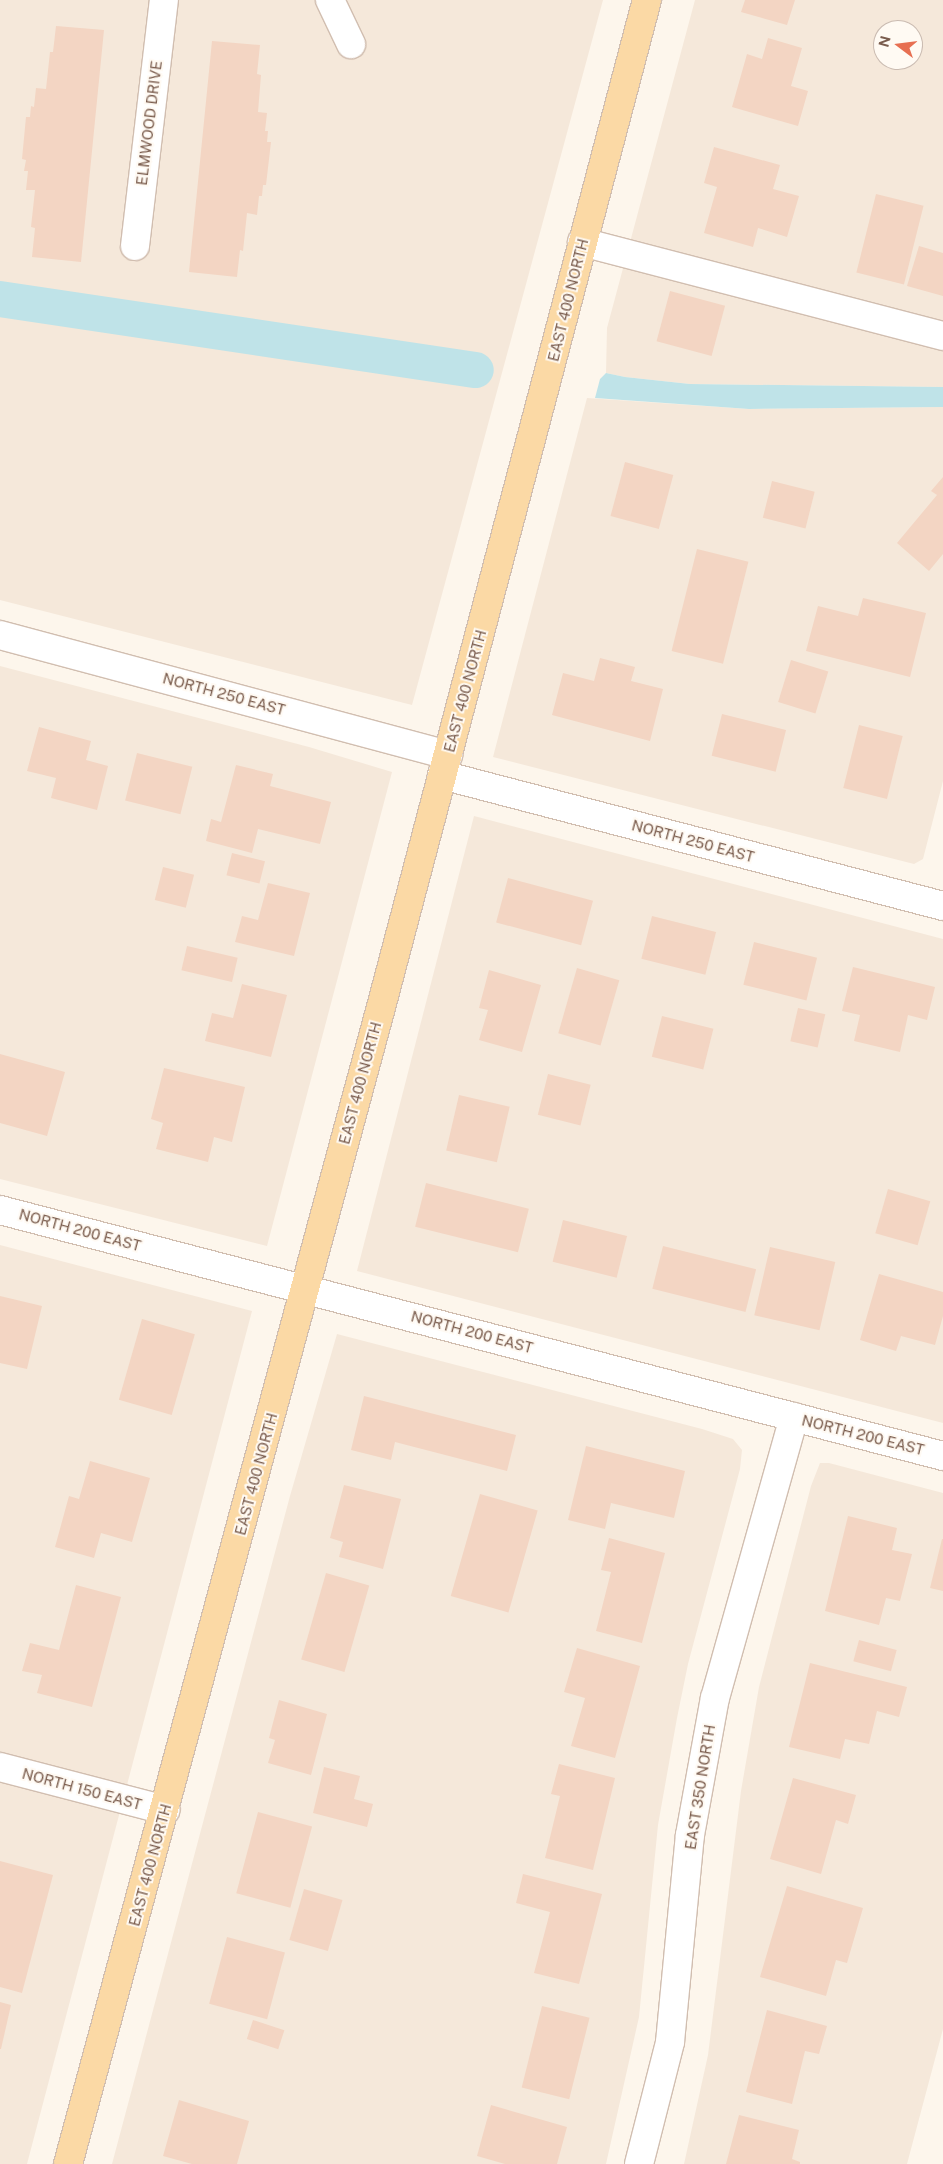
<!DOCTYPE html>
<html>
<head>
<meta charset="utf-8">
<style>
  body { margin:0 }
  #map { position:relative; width:943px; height:2164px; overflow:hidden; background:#fdf6ec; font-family:"Public Sans",sans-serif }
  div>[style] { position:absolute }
  .residential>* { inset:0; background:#f5e8da }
  .water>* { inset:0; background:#bfe3e8 }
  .canal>* { height:36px; margin:-18px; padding:0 18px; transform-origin:18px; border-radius:18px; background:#bfe3e8 }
  .building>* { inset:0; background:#f3d5c3; transform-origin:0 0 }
  .roads { filter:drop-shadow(1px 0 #d1beb0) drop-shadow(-1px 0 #d1beb0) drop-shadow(0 1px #d1beb0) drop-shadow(0 -1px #d1beb0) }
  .minor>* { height:28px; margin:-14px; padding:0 14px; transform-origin:14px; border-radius:14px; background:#fff }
  .major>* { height:28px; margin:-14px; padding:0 14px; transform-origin:14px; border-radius:14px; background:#fbd9a5 }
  span { translate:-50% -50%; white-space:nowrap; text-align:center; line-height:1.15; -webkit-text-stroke:4px #fffaf3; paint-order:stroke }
  .street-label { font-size:15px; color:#7a5c4d }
  .north { position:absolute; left:873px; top:20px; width:50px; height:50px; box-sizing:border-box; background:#fffaf3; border:1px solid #cabbb1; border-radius:50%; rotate:285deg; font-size:14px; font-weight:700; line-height:20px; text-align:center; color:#7a5c4d }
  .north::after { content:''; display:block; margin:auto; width:18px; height:22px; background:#e76f51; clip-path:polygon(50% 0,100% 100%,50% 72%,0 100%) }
</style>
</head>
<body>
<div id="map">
  <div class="residential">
    <div style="clip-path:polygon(0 0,603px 0,412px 705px,0 600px)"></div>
    <div style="clip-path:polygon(evenodd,695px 0,943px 0,943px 387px,690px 384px,625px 377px,606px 373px,607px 328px,695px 0,883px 30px,913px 30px,913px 60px,883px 60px,883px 30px)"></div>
    <div style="clip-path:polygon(587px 398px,749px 409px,943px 407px,943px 781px,923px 859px,914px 864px,493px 757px)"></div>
    <div style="clip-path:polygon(0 666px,309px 747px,392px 772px,267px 1246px,0 1179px)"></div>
    <div style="clip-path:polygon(474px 816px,943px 939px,943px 1423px,357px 1271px)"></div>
    <div style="clip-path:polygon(0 1245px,252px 1311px,27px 2164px,0 2164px)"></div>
    <div style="clip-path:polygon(337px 1334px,702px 1429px,733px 1439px,742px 1450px,740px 1469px,688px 1664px,677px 1718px,658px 1825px,639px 2017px,606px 2164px,112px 2164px,290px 1496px)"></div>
    <div style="clip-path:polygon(820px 1463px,829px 1463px,943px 1493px,943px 2029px,907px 2164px,684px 2164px,708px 2055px,741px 1791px,759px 1687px,811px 1486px)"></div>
  </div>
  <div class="water">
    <div style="clip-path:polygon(606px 373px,625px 377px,690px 384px,943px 387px,943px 407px,749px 409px,595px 398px,600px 379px)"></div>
  </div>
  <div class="canal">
    <div style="left:0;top:299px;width:481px;rotate:8.5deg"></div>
  </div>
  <div class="building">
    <div style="clip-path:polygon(745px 0,795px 0,787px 25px,741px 12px)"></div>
    <div style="clip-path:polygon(56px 26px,104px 30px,81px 262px,32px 257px,35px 228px,31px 227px,35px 190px,26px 190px,28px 171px,24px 171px,26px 160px,22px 159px,26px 117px,30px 117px,31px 106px,34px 107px,36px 88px,46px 89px,50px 52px,53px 52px)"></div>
    <div style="clip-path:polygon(768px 38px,802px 48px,791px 86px,808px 91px,798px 126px,732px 107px,747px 54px,762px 59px)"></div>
    <div style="clip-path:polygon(212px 41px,260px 45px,257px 74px,261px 75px,258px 112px,267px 113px,265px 131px,268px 131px,267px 142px,271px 142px,266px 185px,263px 185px,262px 196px,259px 196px,257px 215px,247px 213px,243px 251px,240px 250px,237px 277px,189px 272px)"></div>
    <div style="clip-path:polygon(714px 147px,780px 165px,773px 189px,799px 196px,787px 237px,758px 228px,753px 247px,704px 233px,717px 187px,704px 183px)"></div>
    <div style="left:876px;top:194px;width:49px;height:81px;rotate:14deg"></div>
    <div style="clip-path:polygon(919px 246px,943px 253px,943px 296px,907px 286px)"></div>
    <div style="left:670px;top:291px;width:57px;height:52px;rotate:15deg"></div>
    <div style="left:625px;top:462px;width:50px;height:56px;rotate:15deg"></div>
    <div style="clip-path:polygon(943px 477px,943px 554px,929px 571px,897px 543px,937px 495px,931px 491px)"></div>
    <div style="left:772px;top:481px;width:44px;height:38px;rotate:14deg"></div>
    <div style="left:697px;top:549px;width:53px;height:105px;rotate:14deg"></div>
    <div style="clip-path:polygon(863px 598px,926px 613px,910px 677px,806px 651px,818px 606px,858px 616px)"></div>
    <div style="clip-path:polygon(600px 658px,635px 667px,631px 681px,663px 689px,650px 741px,552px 715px,563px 673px,594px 681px)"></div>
    <div style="left:791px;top:660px;width:39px;height:44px;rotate:17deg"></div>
    <div style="left:722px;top:714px;width:66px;height:43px;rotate:14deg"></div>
    <div style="left:859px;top:725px;width:45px;height:65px;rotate:14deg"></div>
    <div style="clip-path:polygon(39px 727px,91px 741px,86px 760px,108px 766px,97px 810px,51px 798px,56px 778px,27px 771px)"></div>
    <div style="left:137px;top:753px;width:57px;height:49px;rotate:14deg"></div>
    <div style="clip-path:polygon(236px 765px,273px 774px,270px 786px,331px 802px,320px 844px,258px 829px,252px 853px,206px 841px,211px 819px,221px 822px)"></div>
    <div style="left:232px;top:853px;width:34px;height:23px;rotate:14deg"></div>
    <div style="left:163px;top:867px;width:32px;height:34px;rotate:14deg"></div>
    <div style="left:508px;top:878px;width:88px;height:46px;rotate:15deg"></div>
    <div style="clip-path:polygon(268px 883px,310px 893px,294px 956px,235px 942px,242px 916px,258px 920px)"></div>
    <div style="left:652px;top:916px;width:66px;height:44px;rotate:14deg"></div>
    <div style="left:754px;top:942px;width:65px;height:44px;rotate:14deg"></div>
    <div style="left:187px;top:946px;width:52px;height:25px;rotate:13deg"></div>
    <div style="clip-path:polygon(853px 967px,935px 987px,927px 1020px,908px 1015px,900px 1052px,854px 1041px,860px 1015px,842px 1011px)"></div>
    <div style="left:577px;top:968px;width:44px;height:68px;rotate:16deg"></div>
    <div style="clip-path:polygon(489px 970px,541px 985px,522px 1052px,479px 1040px,488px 1010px,479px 1008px)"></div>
    <div style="clip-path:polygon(242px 984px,287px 995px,271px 1057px,205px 1041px,212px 1013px,233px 1018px)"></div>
    <div style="left:798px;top:1008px;width:28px;height:34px;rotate:13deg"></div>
    <div style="left:662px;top:1016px;width:53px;height:42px;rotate:14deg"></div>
    <div style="clip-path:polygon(0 1054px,65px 1072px,47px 1136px,0 1123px)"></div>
    <div style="clip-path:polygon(164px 1068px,245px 1087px,232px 1142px,214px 1137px,208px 1162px,156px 1149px,163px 1123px,151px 1119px)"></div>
    <div style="left:548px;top:1074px;width:44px;height:42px;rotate:14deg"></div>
    <div style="left:459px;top:1095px;width:52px;height:57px;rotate:13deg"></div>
    <div style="left:426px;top:1183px;width:106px;height:45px;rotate:14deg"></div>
    <div style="left:888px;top:1189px;width:44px;height:46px;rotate:16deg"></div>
    <div style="left:563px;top:1220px;width:66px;height:43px;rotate:14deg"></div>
    <div style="left:663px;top:1246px;width:96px;height:44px;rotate:14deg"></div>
    <div style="left:770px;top:1247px;width:67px;height:70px;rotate:13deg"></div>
    <div style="clip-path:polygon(879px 1274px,943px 1292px,943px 1316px,935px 1345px,901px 1336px,896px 1351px,860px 1340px)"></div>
    <div style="clip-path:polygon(0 1296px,42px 1306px,27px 1369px,0 1363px)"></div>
    <div style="left:142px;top:1319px;width:55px;height:84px;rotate:16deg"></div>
    <div style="clip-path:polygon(364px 1396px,516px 1435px,507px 1471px,395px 1442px,391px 1460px,351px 1450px)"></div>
    <div style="clip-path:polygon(586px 1446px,685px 1471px,674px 1518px,611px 1503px,605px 1529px,568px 1520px)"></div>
    <div style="clip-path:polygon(90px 1461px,150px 1478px,132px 1542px,101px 1533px,94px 1558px,55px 1547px,69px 1496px,79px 1499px)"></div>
    <div style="clip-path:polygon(344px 1485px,401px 1499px,383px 1569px,339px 1557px,343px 1542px,330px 1538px)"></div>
    <div style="left:480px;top:1494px;width:60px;height:106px;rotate:16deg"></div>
    <div style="clip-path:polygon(848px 1516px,897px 1528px,892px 1550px,912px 1554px,900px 1601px,886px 1598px,879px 1625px,825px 1611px)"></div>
    <div style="clip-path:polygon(609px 1538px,665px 1553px,642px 1643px,596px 1631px,611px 1572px,601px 1570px)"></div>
    <div style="clip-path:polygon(942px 1539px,943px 1539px,943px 1591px,930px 1588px)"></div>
    <div style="left:326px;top:1573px;width:45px;height:90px;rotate:16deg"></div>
    <div style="clip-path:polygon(76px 1585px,121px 1597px,92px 1707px,37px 1693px,42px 1675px,22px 1671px,30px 1643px,59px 1650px)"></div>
    <div style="left:859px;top:1640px;width:39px;height:22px;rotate:15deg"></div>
    <div style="clip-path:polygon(577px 1648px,640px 1666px,615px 1758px,571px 1746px,585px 1698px,564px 1692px)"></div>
    <div style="clip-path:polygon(810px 1663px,907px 1687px,899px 1717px,877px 1711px,869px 1744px,845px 1739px,840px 1759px,789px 1747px)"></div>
    <div style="clip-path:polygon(279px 1700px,327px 1714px,311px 1775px,268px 1763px,275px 1740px,269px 1738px)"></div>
    <div style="clip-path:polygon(559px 1764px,615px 1778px,593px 1870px,545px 1858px,560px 1796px,551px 1794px)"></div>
    <div style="clip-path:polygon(324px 1767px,360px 1776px,354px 1799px,373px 1804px,367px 1827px,313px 1813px)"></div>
    <div style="clip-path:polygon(793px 1778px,856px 1795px,848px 1824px,836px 1820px,821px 1874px,770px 1859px)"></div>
    <div style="left:258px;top:1812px;width:56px;height:84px;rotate:15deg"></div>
    <div style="clip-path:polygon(0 1861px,53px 1875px,22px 1993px,0 1987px)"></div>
    <div style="clip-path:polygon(523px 1874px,602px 1894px,579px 1984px,534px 1973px,550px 1912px,516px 1903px)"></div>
    <div style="clip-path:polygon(787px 1886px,863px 1908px,847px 1963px,836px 1960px,826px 1996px,760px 1977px)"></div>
    <div style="left:304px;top:1889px;width:40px;height:53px;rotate:16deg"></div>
    <div style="left:227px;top:1937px;width:60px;height:69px;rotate:15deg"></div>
    <div style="clip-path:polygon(0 2002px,11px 2005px,1px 2049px,0 2049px)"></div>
    <div style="left:542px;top:2006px;width:49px;height:84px;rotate:14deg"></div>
    <div style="clip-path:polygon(767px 2010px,827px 2026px,819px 2054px,805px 2051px,792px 2104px,746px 2092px)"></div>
    <div style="left:253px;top:2020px;width:33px;height:20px;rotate:18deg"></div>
    <div style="clip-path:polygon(179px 2100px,249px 2121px,237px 2164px,192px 2164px,163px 2156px)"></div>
    <div style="clip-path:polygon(491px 2105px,567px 2127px,557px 2164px,505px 2164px,477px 2156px)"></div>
    <div style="clip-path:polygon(739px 2115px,799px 2130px,792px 2159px,800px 2162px,800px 2164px,726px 2164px)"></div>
  </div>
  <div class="roads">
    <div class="minor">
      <div style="left:330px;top:0;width:49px;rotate:64.5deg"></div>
      <div style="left:582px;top:242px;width:373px;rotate:14.6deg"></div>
      <div style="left:135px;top:246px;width:248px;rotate:-83.3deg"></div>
      <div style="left:0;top:635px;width:464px;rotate:15deg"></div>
      <div style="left:442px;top:775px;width:518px;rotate:14.65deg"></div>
      <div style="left:0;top:1210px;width:975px;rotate:14.62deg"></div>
      <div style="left:0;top:1767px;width:171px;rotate:14.6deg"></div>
      <div style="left:639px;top:2164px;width:126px;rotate:-75.7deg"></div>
      <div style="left:670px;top:2042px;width:208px;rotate:-84.5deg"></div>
      <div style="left:690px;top:1835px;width:139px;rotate:-79.7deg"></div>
      <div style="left:715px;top:1698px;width:292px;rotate:-74.3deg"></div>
    </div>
    <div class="major">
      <div style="left:68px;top:2164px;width:1194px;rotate:-74.86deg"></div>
      <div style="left:380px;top:1011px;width:1046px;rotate:-75.21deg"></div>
    </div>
  </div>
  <div class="street-label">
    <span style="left:149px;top:123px;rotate:-83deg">ELMWOOD DRIVE</span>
    <span style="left:568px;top:300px;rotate:-76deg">EAST 400 NORTH</span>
    <span style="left:465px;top:691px;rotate:-75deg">EAST 400 NORTH</span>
    <span style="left:224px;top:694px;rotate:15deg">NORTH 250 EAST</span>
    <span style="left:693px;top:841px;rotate:15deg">NORTH 250 EAST</span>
    <span style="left:360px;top:1083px;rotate:-75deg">EAST 400 NORTH</span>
    <span style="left:80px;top:1230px;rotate:15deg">NORTH 200 EAST</span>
    <span style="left:472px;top:1332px;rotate:15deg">NORTH 200 EAST</span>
    <span style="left:863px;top:1435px;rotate:14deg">NORTH 200 EAST</span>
    <span style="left:256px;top:1474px;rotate:-75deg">EAST 400 NORTH</span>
    <span style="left:700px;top:1787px;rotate:-81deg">EAST 350 NORTH</span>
    <span style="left:82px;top:1789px;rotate:15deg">NORTH 150 EAST</span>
    <span style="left:150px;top:1865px;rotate:-75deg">EAST 400 NORTH</span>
  </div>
  <div class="north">N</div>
</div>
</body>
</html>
